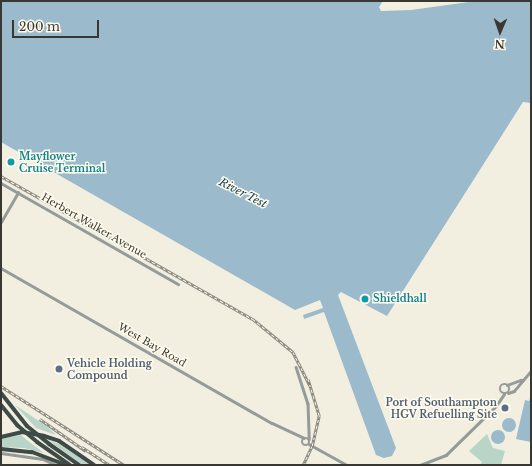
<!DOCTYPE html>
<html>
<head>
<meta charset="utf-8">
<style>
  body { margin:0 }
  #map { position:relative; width:532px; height:466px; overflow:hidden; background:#f2efe1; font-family:"Libre Baskerville",serif }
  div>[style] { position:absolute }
  .green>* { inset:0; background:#b9d5c7 }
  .water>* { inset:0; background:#9bbbcc }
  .round { border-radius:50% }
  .minor>* { height:2.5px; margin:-1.25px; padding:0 1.25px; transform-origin:1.25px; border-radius:1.25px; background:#949b98 }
  .minor>.ring { margin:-1.25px; padding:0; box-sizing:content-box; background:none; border:2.5px solid #949b98; border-radius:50% }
  .trunk>* { height:4px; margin:-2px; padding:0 2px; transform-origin:2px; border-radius:2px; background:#3e4b47 }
  .rail>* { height:2.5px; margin-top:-1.25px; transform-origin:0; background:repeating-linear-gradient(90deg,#fffcee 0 3px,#86847b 0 6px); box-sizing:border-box; border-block:1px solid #86847b }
  .trunk-bridge>* { height:4px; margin:-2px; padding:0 2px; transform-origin:2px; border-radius:2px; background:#3e4b47 }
  .dots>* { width:11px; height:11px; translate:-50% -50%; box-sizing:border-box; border:2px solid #fffcee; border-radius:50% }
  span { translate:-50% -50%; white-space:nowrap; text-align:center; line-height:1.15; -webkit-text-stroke:3px #fffcee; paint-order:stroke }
  .culture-label { font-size:10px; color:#0d838f; font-weight:700 }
  .left { translate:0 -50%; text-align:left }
  .street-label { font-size:10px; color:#383732 }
  .service-label { font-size:10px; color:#4e5e75; font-weight:700 }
  .right { translate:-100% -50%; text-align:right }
  .water-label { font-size:11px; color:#0f3c4f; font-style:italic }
  .frame { position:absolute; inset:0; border:2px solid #383732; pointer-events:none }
  .north { position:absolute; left:480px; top:12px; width:40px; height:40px; -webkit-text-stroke:3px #fffcee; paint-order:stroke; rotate:182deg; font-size:11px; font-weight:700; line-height:16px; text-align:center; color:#383732 }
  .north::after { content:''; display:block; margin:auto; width:14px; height:18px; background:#383732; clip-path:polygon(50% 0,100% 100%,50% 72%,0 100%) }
  .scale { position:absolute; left:12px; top:20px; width:87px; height:18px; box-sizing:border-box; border:2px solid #383732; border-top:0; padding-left:5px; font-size:12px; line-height:14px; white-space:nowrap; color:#383732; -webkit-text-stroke:3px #fffcee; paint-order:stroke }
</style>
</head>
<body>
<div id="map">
  <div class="green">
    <div style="clip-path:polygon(15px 405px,45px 425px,56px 435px,36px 428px)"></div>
    <div style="clip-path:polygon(487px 434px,493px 448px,505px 451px,501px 465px,480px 465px,482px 462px,469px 451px)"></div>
    <div style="clip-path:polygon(21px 435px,28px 441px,44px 453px,24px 448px,1px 447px,1px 439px)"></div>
    <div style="clip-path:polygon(48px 440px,59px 444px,91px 465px,83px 465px)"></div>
  </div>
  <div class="water">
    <div style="clip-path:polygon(1px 1px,383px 1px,379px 7px,381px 11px,411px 10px,476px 1px,531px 1px,531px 103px,523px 102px,387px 316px,341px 292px,338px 295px,396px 448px,392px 456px,384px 458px,376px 455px,324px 312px,304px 319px,303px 315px,323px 308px,320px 300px,295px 310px,1px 142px)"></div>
    <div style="clip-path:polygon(531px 395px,531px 442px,516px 439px,525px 400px,529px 401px)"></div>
    <div class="round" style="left:502px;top:418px;width:14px;height:14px"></div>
    <div class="round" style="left:491px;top:430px;width:14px;height:14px"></div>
  </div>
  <div class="minor">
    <div style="left:1px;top:183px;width:204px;rotate:29.7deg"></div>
    <div style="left:1px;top:222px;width:34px;rotate:-60deg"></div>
    <div style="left:1px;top:268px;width:312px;rotate:29.8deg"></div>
    <div style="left:272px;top:423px;width:35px;rotate:25deg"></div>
    <div style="left:296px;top:367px;width:38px;rotate:72deg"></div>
    <div style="left:308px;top:403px;width:36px;rotate:88deg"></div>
    <div class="ring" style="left:500.5px;top:384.5px;width:6.5px;height:6.5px"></div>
    <div style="left:507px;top:385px;width:15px;rotate:-20deg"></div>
    <div style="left:508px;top:393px;width:6px;rotate:-18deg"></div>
    <div style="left:514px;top:391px;width:26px;rotate:-50deg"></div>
    <div class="ring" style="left:302px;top:438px;width:5.5px;height:5.5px"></div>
    <div style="left:309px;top:444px;width:43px;rotate:28.9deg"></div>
    <div style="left:1px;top:453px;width:42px;rotate:8.1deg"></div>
    <div style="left:43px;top:459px;width:14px;rotate:25deg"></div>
    <div style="left:420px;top:465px;width:28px;rotate:-21deg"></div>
    <div style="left:446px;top:455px;width:70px;rotate:-44.4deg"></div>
    <div style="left:496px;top:406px;width:14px;rotate:-56deg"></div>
  </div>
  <div class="trunk">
    <div style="left:1px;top:393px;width:42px;rotate:51.8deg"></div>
    <div style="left:1px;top:405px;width:26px;rotate:51deg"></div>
    <div style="left:1px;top:437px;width:22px;rotate:-13deg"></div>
    <div style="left:22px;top:432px;width:22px;rotate:10deg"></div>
    <div style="left:44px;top:436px;width:16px;rotate:18deg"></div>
    <div style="left:59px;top:441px;width:42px;rotate:34.4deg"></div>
    <div style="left:37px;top:442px;width:40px;rotate:34.9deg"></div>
    <div style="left:49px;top:444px;width:37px;rotate:35deg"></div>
    <div style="left:1px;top:449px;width:31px;rotate:6deg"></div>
    <div style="left:32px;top:452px;width:36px;rotate:21deg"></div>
  </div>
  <div class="rail">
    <div style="left:1px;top:176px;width:290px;rotate:29.6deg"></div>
    <div style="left:253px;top:319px;width:52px;rotate:39.5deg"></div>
    <div style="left:293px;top:352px;width:37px;rotate:63deg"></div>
    <div style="left:1px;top:386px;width:146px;rotate:32.7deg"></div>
    <div style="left:40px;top:419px;width:56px;rotate:34.8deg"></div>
    <div style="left:82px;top:447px;width:33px;rotate:33deg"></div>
    <div style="left:303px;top:465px;width:21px;rotate:-65deg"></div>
    <div style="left:312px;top:446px;width:31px;rotate:-77deg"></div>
    <div style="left:319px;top:416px;width:38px;rotate:-107deg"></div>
  </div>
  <div class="trunk-bridge">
    <div style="left:17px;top:425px;width:26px;rotate:40deg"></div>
    <div style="left:27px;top:426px;width:28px;rotate:39deg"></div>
  </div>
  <div class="dots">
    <div style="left:11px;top:162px;background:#0f9aa8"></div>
    <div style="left:365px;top:299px;background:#0f9aa8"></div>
    <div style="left:59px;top:369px;background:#5c6f8a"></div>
    <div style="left:505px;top:408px;background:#5c6f8a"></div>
  </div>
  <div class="culture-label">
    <span class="left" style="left:19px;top:162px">Mayflower<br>Cruise Terminal</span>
    <span class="left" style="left:373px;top:299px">Shieldhall</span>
  </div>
  <div class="street-label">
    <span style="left:94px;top:226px;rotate:30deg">Herbert Walker Avenue</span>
    <span style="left:152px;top:345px;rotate:30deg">West Bay Road</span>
  </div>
  <div class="service-label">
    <span class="left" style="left:67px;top:369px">Vehicle Holding<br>Compound</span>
    <span class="right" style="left:497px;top:408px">Port of Southampton<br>HGV Refuelling Site</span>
  </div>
  <div class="water-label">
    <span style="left:243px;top:193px;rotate:27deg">River Test</span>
  </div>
  <div class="frame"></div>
  <div class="north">N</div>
  <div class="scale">200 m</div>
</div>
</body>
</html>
